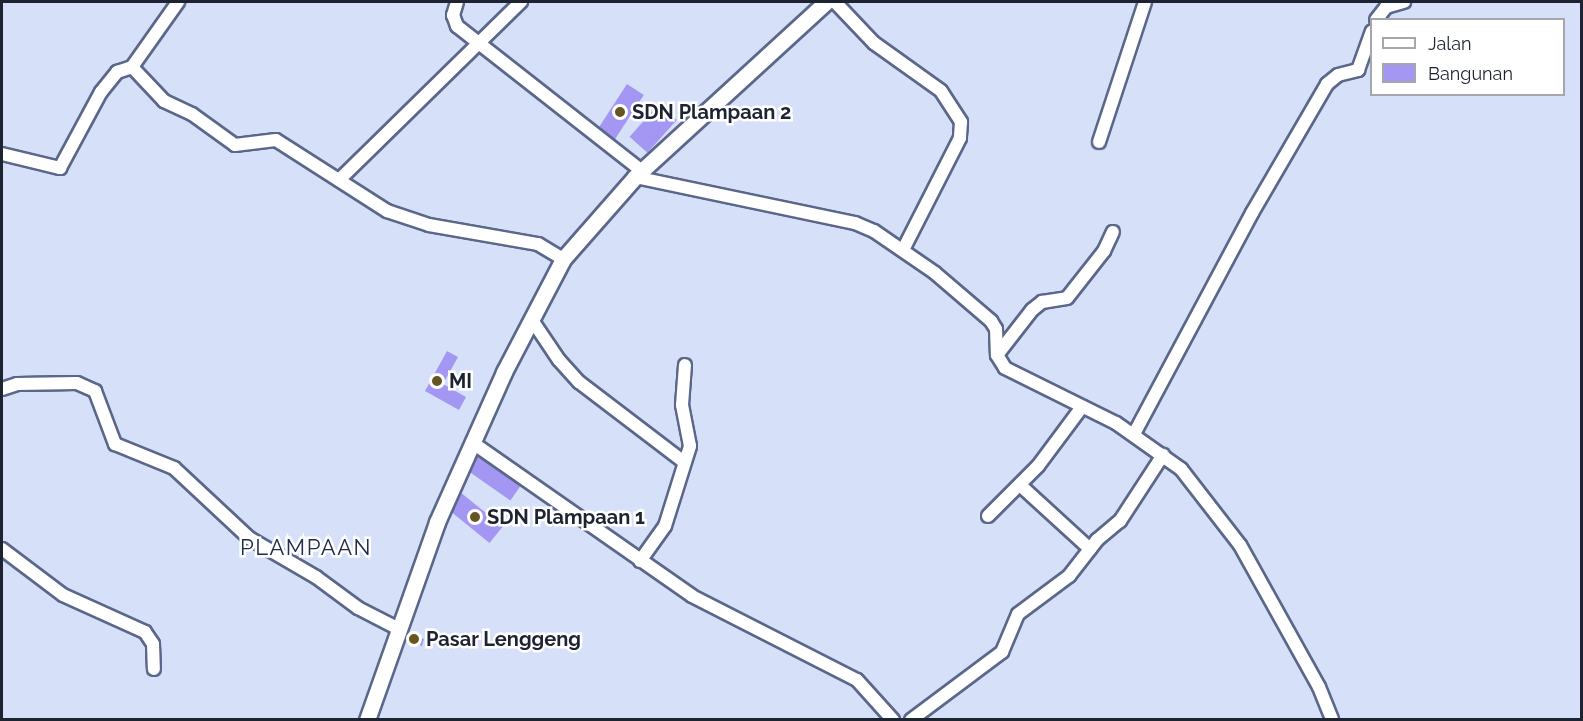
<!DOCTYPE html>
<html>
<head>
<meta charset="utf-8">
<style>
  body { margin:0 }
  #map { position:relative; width:1583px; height:721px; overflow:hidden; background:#d7e0f9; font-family:Raleway,sans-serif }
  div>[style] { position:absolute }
  .building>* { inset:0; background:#a496f3; transform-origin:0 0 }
  .roads { filter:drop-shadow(2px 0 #5b678a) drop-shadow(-2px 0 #5b678a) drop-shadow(0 2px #5b678a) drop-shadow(0 -2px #5b678a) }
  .minor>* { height:12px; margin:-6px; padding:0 6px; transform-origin:6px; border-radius:6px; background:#fff }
  .tertiary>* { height:15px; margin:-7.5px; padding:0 7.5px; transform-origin:7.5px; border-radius:7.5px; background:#fff }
  .dots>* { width:16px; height:16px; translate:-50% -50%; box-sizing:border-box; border:3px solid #fff; border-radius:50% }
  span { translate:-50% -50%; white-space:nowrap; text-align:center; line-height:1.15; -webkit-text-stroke:5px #fff; paint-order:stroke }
  .poi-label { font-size:20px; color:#1e2332; font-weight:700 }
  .left { translate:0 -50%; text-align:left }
  .quarter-label { font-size:22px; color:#222c4b; letter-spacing:1.5px }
  .frame { position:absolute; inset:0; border:3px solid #1e2332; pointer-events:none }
  .legend { position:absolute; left:1370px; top:18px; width:195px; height:78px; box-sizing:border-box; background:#fff; border:2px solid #a5a7ad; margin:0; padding:8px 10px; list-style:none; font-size:18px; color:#1e2332 }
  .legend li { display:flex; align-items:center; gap:12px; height:30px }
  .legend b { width:30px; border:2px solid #a5a7ad }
</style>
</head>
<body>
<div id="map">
  <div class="building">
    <div style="left:627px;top:84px;width:20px;height:55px;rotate:33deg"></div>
    <div style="left:659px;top:104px;width:24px;height:44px;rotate:42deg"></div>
    <div style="clip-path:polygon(447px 351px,458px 357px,443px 384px,466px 397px,459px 410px,425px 391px)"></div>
    <div style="left:476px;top:452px;width:56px;height:20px;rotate:35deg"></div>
    <div style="left:460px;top:492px;width:55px;height:21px;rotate:39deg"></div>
    <div style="clip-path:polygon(406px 632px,424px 639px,422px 646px,404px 638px)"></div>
  </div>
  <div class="roads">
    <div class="minor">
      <div style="left:457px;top:2px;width:14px;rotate:107deg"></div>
      <div style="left:453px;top:15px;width:12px;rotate:70deg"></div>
      <div style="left:457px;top:26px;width:235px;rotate:38.1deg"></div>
      <div style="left:835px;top:2px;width:57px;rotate:46.4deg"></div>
      <div style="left:874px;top:43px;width:82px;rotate:35.6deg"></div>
      <div style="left:941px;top:91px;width:37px;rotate:57deg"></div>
      <div style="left:961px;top:122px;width:16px;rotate:94deg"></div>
      <div style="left:960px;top:138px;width:126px;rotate:117deg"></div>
      <div style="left:1376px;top:20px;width:16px;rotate:-52deg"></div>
      <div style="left:1386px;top:7px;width:19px;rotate:-16deg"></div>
      <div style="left:132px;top:67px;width:80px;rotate:-54.7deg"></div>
      <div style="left:1099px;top:142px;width:147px;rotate:-71.8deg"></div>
      <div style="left:2px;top:154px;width:60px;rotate:13.6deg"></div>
      <div style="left:60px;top:168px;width:86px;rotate:-61.7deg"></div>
      <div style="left:101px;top:92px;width:26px;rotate:-51deg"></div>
      <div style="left:117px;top:72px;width:16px;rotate:-18deg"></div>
      <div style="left:132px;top:67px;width:47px;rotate:46.7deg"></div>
      <div style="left:164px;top:101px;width:31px;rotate:25deg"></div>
      <div style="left:192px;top:114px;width:53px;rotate:35.8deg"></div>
      <div style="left:235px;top:145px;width:41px;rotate:-7deg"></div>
      <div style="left:276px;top:140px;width:132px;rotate:32.6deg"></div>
      <div style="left:387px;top:211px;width:44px;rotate:18.4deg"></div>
      <div style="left:429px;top:225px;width:111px;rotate:9.9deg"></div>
      <div style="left:538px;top:244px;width:29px;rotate:31deg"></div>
      <div style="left:635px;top:177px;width:225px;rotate:11.8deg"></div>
      <div style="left:855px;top:223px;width:21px;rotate:23deg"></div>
      <div style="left:874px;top:231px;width:74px;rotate:34.5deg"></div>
      <div style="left:935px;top:273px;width:74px;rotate:40.6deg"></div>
      <div style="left:991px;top:321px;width:9px;rotate:58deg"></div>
      <div style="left:996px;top:329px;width:26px;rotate:88deg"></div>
      <div style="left:997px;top:355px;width:15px;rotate:58deg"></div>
      <div style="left:1005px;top:368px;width:124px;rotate:26.4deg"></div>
      <div style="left:1116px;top:423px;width:80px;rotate:35.3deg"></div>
      <div style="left:1181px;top:469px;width:96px;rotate:52.2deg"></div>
      <div style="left:1240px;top:545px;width:162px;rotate:60.9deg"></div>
      <div style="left:1319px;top:687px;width:35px;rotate:68deg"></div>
      <div style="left:339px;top:180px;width:255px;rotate:-44.4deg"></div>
      <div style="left:532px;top:320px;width:48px;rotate:56deg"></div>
      <div style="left:559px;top:360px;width:30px;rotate:48deg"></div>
      <div style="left:579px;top:382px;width:132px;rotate:37.3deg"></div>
      <div style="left:997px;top:355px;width:57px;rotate:-52.1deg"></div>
      <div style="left:1032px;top:310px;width:13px;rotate:-39deg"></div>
      <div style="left:1042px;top:302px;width:25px;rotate:-9deg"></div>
      <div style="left:1067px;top:298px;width:60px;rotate:-51.8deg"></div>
      <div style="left:1104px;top:251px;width:21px;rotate:-65deg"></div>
      <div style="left:2px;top:389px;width:16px;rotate:-18deg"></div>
      <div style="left:17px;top:384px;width:60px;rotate:-1deg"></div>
      <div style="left:77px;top:383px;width:20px;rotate:24deg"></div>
      <div style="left:95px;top:391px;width:57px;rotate:69.3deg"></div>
      <div style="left:115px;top:444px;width:64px;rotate:22.1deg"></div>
      <div style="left:174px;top:468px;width:103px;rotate:43deg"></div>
      <div style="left:249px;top:538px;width:78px;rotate:30.2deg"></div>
      <div style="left:316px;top:577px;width:52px;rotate:36.4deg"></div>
      <div style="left:358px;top:608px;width:44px;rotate:27.1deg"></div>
      <div style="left:1134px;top:434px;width:251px;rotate:-61.9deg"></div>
      <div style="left:1252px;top:213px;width:149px;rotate:-59.8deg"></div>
      <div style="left:1327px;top:84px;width:14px;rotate:-39deg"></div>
      <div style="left:1338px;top:75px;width:21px;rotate:-14deg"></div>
      <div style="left:1358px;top:70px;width:41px;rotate:-70.3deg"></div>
      <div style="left:473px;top:443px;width:267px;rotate:34.9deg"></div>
      <div style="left:692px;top:596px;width:185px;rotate:27deg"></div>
      <div style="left:857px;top:680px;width:54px;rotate:48deg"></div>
      <div style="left:1020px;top:485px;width:95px;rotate:42.4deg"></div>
      <div style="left:988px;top:516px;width:71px;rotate:-45deg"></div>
      <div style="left:1038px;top:466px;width:74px;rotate:-53.3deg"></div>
      <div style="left:2px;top:549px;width:76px;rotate:37deg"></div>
      <div style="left:63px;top:595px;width:90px;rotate:24.3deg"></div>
      <div style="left:145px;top:632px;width:14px;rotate:56deg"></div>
      <div style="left:153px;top:644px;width:25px;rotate:88deg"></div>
      <div style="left:640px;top:561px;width:43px;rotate:-54.5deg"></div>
      <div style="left:665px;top:526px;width:84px;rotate:-72.6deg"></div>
      <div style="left:690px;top:446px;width:42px;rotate:-101deg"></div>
      <div style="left:682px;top:405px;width:40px;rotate:-85.7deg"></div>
      <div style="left:911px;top:720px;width:114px;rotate:-36.8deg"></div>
      <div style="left:1002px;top:652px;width:41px;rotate:-67.2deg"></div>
      <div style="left:1018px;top:614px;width:64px;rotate:-36.7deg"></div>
      <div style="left:1069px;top:576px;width:46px;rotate:-52.1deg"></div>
      <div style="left:1097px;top:540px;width:30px;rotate:-40deg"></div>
      <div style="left:1120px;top:521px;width:79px;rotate:-56.9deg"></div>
    </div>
    <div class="tertiary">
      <div style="left:367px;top:720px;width:210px;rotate:-70.5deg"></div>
      <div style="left:437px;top:522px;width:164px;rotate:-65.9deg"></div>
      <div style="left:504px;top:372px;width:127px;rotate:-62.4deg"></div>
      <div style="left:563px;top:259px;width:109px;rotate:-48.7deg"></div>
      <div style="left:635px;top:177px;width:259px;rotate:-42.5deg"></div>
    </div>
  </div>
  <div class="dots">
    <div style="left:620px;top:112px;background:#675522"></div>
    <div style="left:437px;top:381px;background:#675522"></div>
    <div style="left:475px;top:517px;background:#675522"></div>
    <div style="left:414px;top:639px;background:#675522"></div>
  </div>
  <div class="poi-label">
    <span class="left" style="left:632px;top:112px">SDN Plampaan 2</span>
    <span class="left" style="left:449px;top:381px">MI</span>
    <span class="left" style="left:487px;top:517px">SDN Plampaan 1</span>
    <span class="left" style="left:426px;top:639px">Pasar Lenggeng</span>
  </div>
  <div class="quarter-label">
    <span style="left:306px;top:548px">PLAMPAAN</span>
  </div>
  <div class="frame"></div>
  <ul class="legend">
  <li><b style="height:8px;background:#fff"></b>Jalan</li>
  <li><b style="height:16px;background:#a496f3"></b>Bangunan</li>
  </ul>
</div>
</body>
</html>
